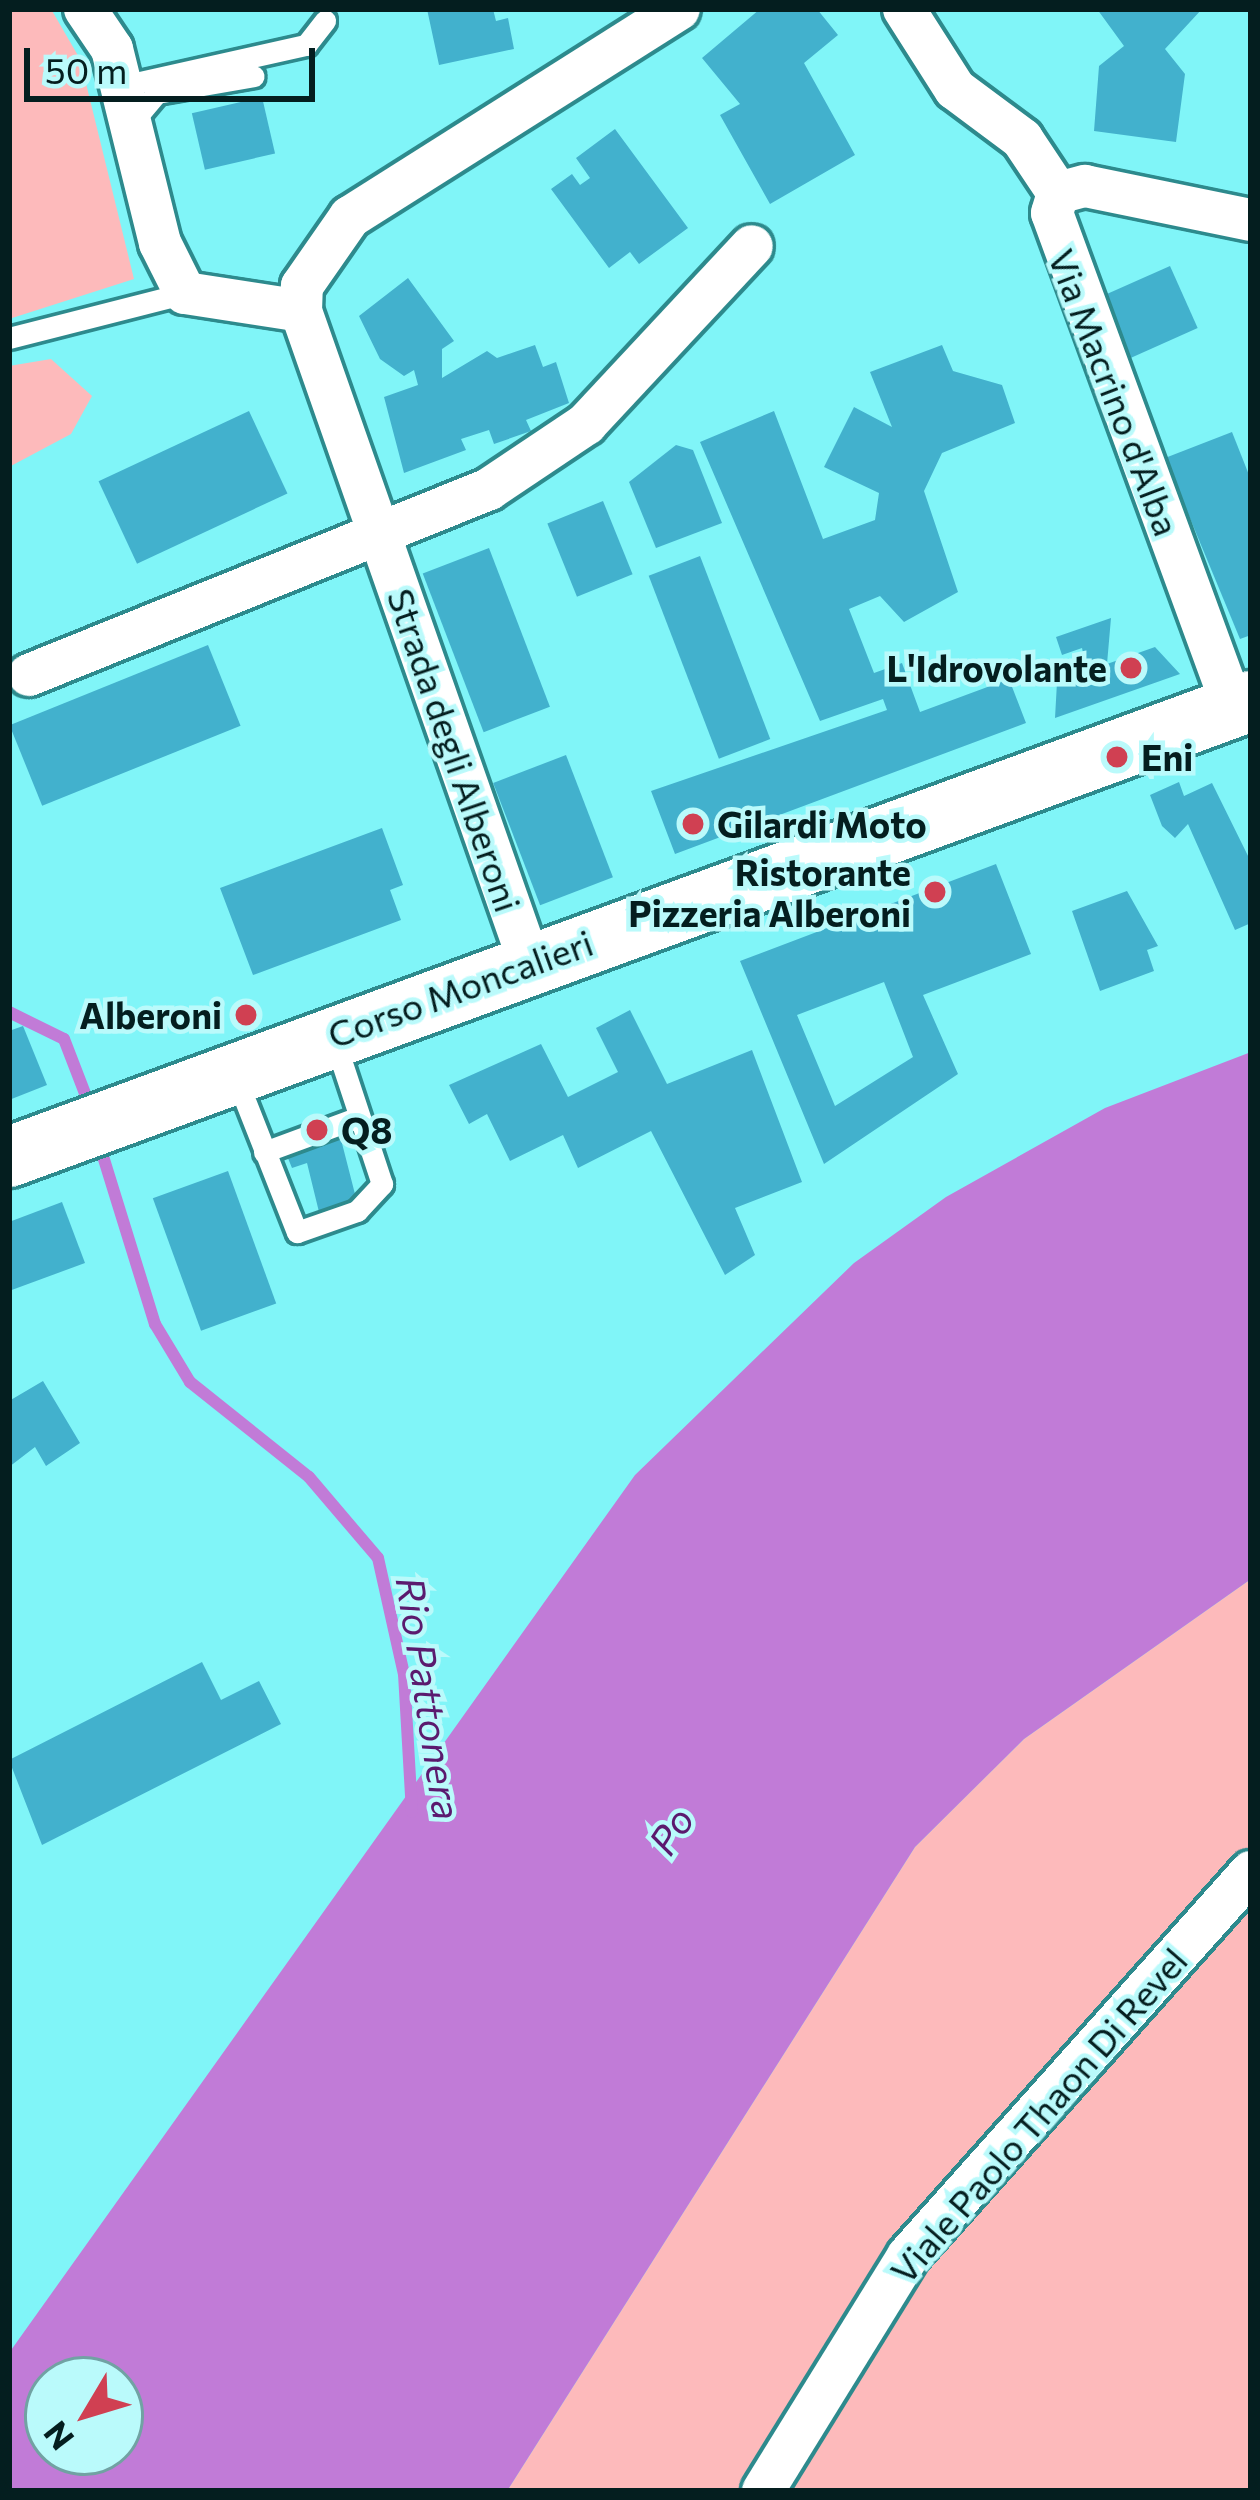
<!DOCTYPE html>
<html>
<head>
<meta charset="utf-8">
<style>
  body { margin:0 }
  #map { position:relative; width:1260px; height:2500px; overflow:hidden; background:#80f5f8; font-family:Commissioner,sans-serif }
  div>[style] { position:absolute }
  .green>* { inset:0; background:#fdbabb }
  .water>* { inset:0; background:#c17bd7 }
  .stream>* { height:12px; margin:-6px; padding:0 6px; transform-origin:6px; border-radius:6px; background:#c17bd7 }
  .building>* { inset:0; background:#42b1cd; transform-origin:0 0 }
  .roads { filter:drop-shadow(3px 0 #2d8a8d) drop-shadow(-3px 0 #2d8a8d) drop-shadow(0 3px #2d8a8d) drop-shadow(0 -3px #2d8a8d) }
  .lane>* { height:21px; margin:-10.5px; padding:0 10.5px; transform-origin:10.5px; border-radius:10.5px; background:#fff }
  .street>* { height:42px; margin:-21px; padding:0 21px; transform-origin:21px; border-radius:21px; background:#fff }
  .secondary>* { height:60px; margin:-30px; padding:0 30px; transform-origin:30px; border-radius:30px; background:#fff }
  .dots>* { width:33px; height:33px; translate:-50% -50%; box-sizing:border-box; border:6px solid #bafafb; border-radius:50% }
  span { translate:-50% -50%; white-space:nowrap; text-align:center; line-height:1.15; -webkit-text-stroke:9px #bafafb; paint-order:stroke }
  .street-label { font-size:36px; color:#041e1f }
  .poi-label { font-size:36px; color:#041e1f; font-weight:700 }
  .right { translate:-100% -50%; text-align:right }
  .left { translate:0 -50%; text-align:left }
  .water-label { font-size:39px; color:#5b1a6e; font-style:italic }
  .frame { position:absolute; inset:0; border:12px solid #041e1f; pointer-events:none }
  .north { position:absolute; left:24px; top:2356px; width:120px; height:120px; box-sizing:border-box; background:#bafafb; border:3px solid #71a2a3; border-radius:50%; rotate:232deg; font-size:33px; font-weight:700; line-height:48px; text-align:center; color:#041e1f }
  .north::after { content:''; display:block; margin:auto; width:42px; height:54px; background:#d04052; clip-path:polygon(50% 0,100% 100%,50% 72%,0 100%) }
  .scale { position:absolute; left:24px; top:48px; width:291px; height:54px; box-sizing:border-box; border:6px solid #041e1f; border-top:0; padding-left:15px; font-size:36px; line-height:42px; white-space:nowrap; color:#041e1f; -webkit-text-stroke:9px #bafafb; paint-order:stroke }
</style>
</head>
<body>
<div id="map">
  <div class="green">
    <div style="clip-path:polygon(9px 9px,51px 9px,80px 59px,134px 279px,9px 319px)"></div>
    <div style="clip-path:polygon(51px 359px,92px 396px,71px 434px,9px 467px,9px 366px)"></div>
    <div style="clip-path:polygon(1251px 1579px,1251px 2491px,507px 2491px,915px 1847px,1024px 1739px)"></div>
  </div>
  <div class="water">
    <div style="clip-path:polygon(evenodd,1251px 1052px,1251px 1579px,1024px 1739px,915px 1847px,507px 2491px,9px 2491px,9px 2353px,635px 1475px,854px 1263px,946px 1197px,1105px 1108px,1251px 1052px,48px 2380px,120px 2380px,120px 2452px,48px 2452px,48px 2380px)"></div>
  </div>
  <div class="stream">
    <div style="left:9px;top:1012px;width:61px;rotate:26.1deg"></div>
    <div style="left:64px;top:1039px;width:75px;rotate:68.9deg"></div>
    <div style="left:98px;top:1140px;width:193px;rotate:72.8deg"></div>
    <div style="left:155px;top:1324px;width:68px;rotate:58.9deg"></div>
    <div style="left:190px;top:1382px;width:152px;rotate:38.6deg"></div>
    <div style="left:309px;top:1477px;width:106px;rotate:49.6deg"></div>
    <div style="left:378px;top:1558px;width:119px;rotate:77.4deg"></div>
    <div style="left:404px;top:1674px;width:138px;rotate:86.7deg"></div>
  </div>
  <div class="building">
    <div style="clip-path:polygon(427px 9px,493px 9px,496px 21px,508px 18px,514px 49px,439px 65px)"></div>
    <div style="clip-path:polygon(760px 9px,817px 9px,838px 35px,804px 63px,855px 155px,770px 204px,720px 115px,740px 104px,702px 58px)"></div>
    <div style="clip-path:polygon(1097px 9px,1202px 9px,1165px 49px,1185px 74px,1176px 142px,1094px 131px,1099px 66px,1124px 46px)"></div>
    <div style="left:262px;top:97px;width:58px;height:72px;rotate:77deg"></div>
    <div style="clip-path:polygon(615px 129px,688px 228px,639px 264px,630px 252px,609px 268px,551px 189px,572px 174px,580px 185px,590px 178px,576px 158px)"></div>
    <div style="left:1170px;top:266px;width:68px;height:74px;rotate:66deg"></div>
    <div style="clip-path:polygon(408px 278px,454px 341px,442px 349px,442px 378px,487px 351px,497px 358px,535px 345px,543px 367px,556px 362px,569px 403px,526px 420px,531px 431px,494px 444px,489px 430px,461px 439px,466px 450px,404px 473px,384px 397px,418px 385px,414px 370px,404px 376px,380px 359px,359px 316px)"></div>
    <div style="clip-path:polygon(942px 345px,953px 371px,1002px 385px,1015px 423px,942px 453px,924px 491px,958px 592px,904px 622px,880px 596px,849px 609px,874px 673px,902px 663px,920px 712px,1009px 679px,1026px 723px,675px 854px,651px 791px,887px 710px,883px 699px,820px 721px,700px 442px,774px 411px,823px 539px,875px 520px,879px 493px,824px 467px,854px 407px,892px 427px,870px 372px)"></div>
    <div style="left:249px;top:411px;width:91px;height:166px;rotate:65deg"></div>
    <div style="clip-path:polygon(1232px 432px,1251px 480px,1251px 635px,1240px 639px,1165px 458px)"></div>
    <div style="clip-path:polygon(676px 445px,693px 450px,722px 523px,656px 548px,629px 482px)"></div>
    <div style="left:603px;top:501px;width:79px;height:60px;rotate:68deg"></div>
    <div style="left:489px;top:548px;width:170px;height:71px;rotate:69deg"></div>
    <div style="left:700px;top:556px;width:196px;height:55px;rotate:69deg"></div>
    <div style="clip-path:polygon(1111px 618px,1107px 664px,1155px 647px,1180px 674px,1055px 718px,1057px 682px,1087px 673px,1082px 648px,1062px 655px,1056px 637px)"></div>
    <div style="left:208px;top:645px;width:87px;height:214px;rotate:68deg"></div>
    <div style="left:566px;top:755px;width:131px;height:78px;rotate:69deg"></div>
    <div style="clip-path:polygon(1179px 782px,1184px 796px,1212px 783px,1251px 862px,1251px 923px,1235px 930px,1188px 824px,1175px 838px,1162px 826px,1150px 795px)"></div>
    <div style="clip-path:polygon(382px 828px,403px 885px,390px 890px,401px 920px,253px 975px,220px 888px)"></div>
    <div style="clip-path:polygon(evenodd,996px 864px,1031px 954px,923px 995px,958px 1074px,824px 1164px,740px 961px,996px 864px,884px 982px,913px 1057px,835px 1106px,797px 1015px,884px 982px)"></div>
    <div style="clip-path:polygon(1127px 891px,1158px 946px,1147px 950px,1154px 971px,1100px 991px,1072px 911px)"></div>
    <div style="clip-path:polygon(630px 1010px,667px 1084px,752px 1050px,802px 1182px,735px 1208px,755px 1255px,725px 1275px,651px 1131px,578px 1168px,563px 1135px,510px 1161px,487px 1114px,469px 1124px,449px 1085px,541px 1044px,568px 1097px,618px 1072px,596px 1028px)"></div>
    <div style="clip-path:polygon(23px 1026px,47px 1085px,9px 1100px,9px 1031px)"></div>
    <div style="clip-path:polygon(334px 1112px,356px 1198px,319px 1212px,307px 1163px,292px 1168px,278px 1134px)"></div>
    <div style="left:228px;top:1171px;width:141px;height:80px;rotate:70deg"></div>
    <div style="clip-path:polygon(62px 1202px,85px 1263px,9px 1291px,9px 1222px)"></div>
    <div style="clip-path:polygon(43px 1381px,80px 1443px,46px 1466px,35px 1447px,9px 1467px,9px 1401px)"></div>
    <div style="clip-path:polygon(202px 1662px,221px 1700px,259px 1681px,281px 1724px,42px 1845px,9px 1760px)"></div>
  </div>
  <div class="roads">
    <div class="lane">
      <div style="left:122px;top:86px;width:189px;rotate:-12.6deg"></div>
      <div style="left:306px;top:45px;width:31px;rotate:-52deg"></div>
      <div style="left:134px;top:120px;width:35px;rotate:-50deg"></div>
      <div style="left:157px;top:93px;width:98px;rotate:-9.9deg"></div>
      <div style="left:9px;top:338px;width:182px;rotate:-14.3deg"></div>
      <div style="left:235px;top:1075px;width:169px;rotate:68.5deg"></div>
      <div style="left:297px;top:1232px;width:64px;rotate:-19.3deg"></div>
      <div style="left:357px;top:1211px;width:37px;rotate:-47deg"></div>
      <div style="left:382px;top:1184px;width:150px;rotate:-108.3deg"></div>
      <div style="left:264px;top:1152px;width:101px;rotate:-20.2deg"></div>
    </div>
    <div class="street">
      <div style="left:85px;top:9px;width:48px;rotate:56deg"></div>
      <div style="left:112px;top:49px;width:200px;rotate:76.1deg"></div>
      <div style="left:160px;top:243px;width:56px;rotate:63.4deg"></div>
      <div style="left:185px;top:293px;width:117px;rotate:8.8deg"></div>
      <div style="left:904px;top:9px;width:95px;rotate:57.5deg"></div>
      <div style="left:955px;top:89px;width:84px;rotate:36.7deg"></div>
      <div style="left:1022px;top:139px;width:65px;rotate:56.3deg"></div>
      <div style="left:29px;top:675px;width:496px;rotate:-22deg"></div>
      <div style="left:489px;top:489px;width:117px;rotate:-33.8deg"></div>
      <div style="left:586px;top:424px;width:243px;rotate:-47deg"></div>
      <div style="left:1233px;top:707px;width:526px;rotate:-110.12deg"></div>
      <div style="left:1052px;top:213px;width:21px;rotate:-73deg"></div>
      <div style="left:1058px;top:193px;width:28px;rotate:-15deg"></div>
      <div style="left:1085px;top:186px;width:169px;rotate:11.6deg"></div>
      <div style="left:529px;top:961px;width:689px;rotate:-109.33deg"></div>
      <div style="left:301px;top:311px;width:25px;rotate:-88deg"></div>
      <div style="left:302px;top:286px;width:84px;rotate:-55.2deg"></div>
      <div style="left:350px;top:217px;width:389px;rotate:-32.3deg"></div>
      <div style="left:763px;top:2491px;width:276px;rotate:-58.3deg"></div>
      <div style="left:908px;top:2256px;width:515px;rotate:-48.23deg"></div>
    </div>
    <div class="secondary">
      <div style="left:9px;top:1157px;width:1323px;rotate:-20.16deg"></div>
    </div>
  </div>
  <div class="dots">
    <div style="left:1131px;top:668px;background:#d04052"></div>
    <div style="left:1117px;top:757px;background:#d04052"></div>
    <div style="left:693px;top:824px;background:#d04052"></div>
    <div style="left:935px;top:892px;background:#d04052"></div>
    <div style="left:246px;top:1015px;background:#d04052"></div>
    <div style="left:317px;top:1130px;background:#d04052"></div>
  </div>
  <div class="street-label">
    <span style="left:1115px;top:392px;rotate:69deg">Via Macrino d'Alba</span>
    <span style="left:455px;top:750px;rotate:71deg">Strada degli Alberoni</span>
    <span style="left:460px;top:988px;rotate:-20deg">Corso Moncalieri</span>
    <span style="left:1038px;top:2115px;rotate:-49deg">Viale Paolo Thaon Di Revel</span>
  </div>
  <div class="poi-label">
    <span class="right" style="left:1107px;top:668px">L'Idrovolante</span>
    <span class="left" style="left:1141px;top:757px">Eni</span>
    <span class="left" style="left:717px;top:824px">Gilardi Moto</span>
    <span class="right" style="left:911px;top:892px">Ristorante<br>Pizzeria Alberoni</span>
    <span class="right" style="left:222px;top:1015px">Alberoni</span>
    <span class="left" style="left:341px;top:1130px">Q8</span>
  </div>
  <div class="water-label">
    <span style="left:430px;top:1698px;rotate:81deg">Rio Pattonera</span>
    <span style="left:670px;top:1830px;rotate:-57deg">Po</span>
  </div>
  <div class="frame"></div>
  <div class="north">N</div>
  <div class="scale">50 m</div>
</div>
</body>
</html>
